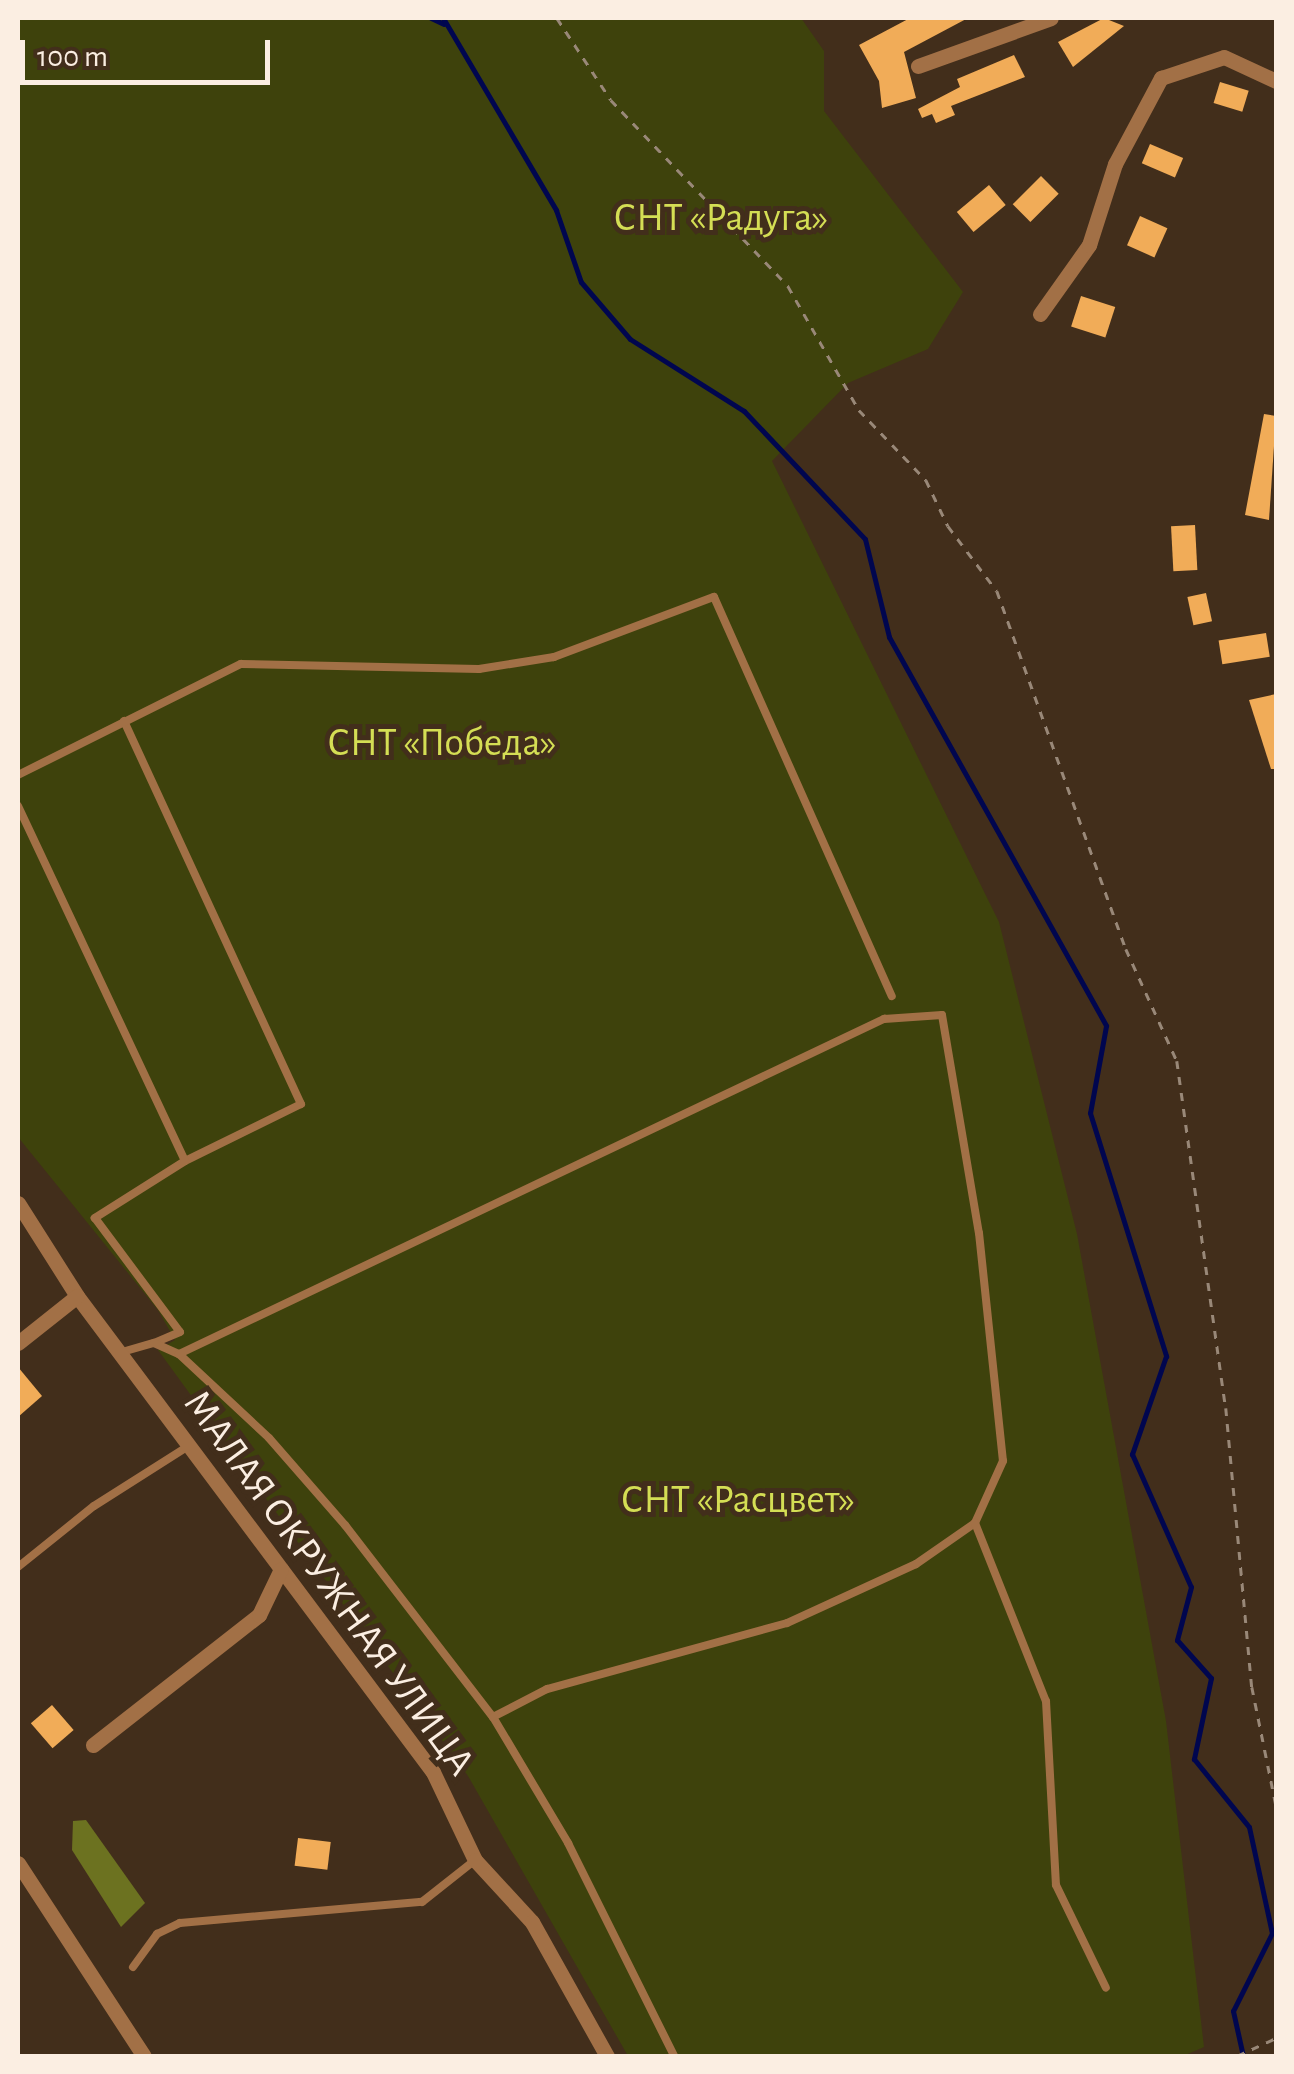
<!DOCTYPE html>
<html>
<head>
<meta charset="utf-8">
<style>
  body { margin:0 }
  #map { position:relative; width:1294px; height:2074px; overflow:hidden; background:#422e1b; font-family:"Alegreya Sans",sans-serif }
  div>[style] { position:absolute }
  .green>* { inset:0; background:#3e420c }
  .forest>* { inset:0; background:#6c7220 }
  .stream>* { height:5px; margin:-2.5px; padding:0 2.5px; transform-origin:2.5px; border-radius:2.5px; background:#00064f }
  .building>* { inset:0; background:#f1ac58; transform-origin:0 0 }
  .path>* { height:2.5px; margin-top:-1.25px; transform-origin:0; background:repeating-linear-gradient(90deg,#998878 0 8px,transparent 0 16px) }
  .service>* { height:8px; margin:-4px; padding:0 4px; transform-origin:4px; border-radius:4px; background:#a27046 }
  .minor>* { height:15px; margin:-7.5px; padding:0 7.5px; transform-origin:7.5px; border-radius:7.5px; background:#a27046 }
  span { translate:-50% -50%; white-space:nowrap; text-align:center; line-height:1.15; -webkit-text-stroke:10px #422e1b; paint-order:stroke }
  .park-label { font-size:40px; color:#d4de54 }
  .street-label { font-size:40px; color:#fbeee2 }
  .frame { position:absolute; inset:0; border:20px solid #fbeee2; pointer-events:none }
  .scale { position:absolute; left:20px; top:40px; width:250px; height:45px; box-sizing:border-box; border:5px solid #fbeee2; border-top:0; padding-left:12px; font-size:30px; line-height:35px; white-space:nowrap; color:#fbeee2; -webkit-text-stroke:8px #422e1b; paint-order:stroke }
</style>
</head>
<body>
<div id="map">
  <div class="green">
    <div style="clip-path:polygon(18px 18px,801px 18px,824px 51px,824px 111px,963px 292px,928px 349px,848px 383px,772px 461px,999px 922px,1077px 1234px,1166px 1721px,1204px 2047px,1183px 2056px,628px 2056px,468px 1776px,158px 1350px,175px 1340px,158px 1310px,18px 1137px)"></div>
  </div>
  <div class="forest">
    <div style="clip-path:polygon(86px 1820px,145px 1903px,121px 1927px,72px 1850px,73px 1821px)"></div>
  </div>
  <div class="stream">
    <div style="left:431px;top:18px;width:14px;rotate:25deg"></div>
    <div style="left:443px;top:18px;width:223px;rotate:59.5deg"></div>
    <div style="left:556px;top:210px;width:76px;rotate:70.9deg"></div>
    <div style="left:581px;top:282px;width:75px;rotate:49.3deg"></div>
    <div style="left:630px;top:339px;width:135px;rotate:32.3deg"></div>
    <div style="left:744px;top:411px;width:176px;rotate:46.6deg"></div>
    <div style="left:865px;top:539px;width:101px;rotate:76.2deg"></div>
    <div style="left:889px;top:637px;width:445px;rotate:60.8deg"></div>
    <div style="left:1106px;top:1026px;width:88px;rotate:100.4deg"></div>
    <div style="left:1090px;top:1113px;width:255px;rotate:72.6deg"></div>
    <div style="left:1166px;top:1356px;width:104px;rotate:109.1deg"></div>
    <div style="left:1132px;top:1454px;width:145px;rotate:66.1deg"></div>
    <div style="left:1191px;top:1587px;width:55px;rotate:104.8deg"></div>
    <div style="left:1177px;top:1640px;width:51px;rotate:48.2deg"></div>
    <div style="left:1211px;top:1678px;width:83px;rotate:101.9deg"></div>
    <div style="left:1194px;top:1759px;width:87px;rotate:51deg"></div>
    <div style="left:1249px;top:1827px;width:108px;rotate:77.8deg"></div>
    <div style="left:1272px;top:1933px;width:87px;rotate:116.6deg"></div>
    <div style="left:1233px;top:2011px;width:46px;rotate:77.5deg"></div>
  </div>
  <div class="building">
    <div style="clip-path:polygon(910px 18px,968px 18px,904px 52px,916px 98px,882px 108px,879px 81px,859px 45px)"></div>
    <div style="clip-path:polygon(1104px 18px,1124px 26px,1073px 67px,1058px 42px)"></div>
    <div style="clip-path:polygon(1014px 55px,1025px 77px,951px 106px,955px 115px,936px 123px,932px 114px,922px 118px,918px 109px,960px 87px,957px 79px)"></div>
    <div style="left:1220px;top:82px;width:30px;height:22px;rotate:17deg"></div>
    <div style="left:1150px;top:144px;width:36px;height:21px;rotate:23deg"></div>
    <div style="left:1041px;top:176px;width:25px;height:40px;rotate:45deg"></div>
    <div style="left:989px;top:185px;width:26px;height:42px;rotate:50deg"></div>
    <div style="left:1140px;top:216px;width:30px;height:32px;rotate:24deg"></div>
    <div style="left:1081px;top:296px;width:36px;height:32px;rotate:18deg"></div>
    <div style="clip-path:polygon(1264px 414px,1276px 416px,1269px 520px,1245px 515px)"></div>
    <div style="left:1195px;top:525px;width:45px;height:24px;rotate:87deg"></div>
    <div style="left:1206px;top:593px;width:29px;height:19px;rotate:78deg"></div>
    <div style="left:1266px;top:633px;width:24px;height:48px;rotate:81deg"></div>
    <div style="clip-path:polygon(1276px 694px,1276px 769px,1271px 769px,1249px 700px)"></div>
    <div style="clip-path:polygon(18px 1367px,42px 1396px,18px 1417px)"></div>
    <div style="left:52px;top:1705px;width:33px;height:28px;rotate:49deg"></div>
    <div style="left:298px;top:1838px;width:33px;height:28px;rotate:7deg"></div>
  </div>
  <div class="path">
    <div style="left:557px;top:18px;width:98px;rotate:56.6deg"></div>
    <div style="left:611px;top:100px;width:257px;rotate:46.4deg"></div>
    <div style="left:788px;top:286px;width:143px;rotate:60.2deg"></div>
    <div style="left:859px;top:410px;width:97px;rotate:46.3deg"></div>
    <div style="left:926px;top:480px;width:51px;rotate:64.4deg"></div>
    <div style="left:948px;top:526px;width:81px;rotate:53deg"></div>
    <div style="left:997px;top:591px;width:381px;rotate:70.2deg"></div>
    <div style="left:1126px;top:949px;width:123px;rotate:65.5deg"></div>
    <div style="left:1177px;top:1061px;width:350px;rotate:82deg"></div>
    <div style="left:1226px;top:1408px;width:280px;rotate:84.7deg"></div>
    <div style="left:1252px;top:1687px;width:120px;rotate:78.5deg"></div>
    <div style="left:1237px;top:2056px;width:43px;rotate:-24.8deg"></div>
  </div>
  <div class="service">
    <div style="left:124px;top:721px;width:422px;rotate:65.2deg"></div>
    <div style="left:301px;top:1104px;width:129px;rotate:153.8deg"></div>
    <div style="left:185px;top:1161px;width:107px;rotate:147.7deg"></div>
    <div style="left:95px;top:1218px;width:142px;rotate:53.3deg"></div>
    <div style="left:180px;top:1332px;width:26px;rotate:157deg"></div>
    <div style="left:18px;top:775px;width:249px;rotate:-26.5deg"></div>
    <div style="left:241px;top:664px;width:238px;rotate:1.2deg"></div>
    <div style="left:479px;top:669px;width:76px;rotate:-9.1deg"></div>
    <div style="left:554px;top:657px;width:171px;rotate:-20.6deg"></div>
    <div style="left:714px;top:597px;width:437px;rotate:66deg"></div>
    <div style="left:18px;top:806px;width:392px;rotate:64.8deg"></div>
    <div style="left:122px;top:1352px;width:33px;rotate:-16deg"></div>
    <div style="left:154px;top:1343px;width:27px;rotate:24deg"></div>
    <div style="left:179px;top:1354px;width:123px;rotate:43deg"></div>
    <div style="left:269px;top:1438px;width:116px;rotate:48.9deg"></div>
    <div style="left:345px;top:1525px;width:242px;rotate:52.4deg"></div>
    <div style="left:493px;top:1717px;width:147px;rotate:59.2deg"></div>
    <div style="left:568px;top:1843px;width:238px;rotate:63.5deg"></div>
    <div style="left:179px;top:1354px;width:781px;rotate:-25.42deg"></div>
    <div style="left:884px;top:1019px;width:58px;rotate:-3.9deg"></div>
    <div style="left:942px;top:1015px;width:221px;rotate:80.4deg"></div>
    <div style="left:979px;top:1233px;width:229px;rotate:84deg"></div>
    <div style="left:1003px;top:1461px;width:68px;rotate:114.3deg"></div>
    <div style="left:975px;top:1523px;width:72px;rotate:145.2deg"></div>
    <div style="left:916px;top:1564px;width:142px;rotate:155.4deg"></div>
    <div style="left:787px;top:1623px;width:249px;rotate:164.6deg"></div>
    <div style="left:547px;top:1689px;width:61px;rotate:152.6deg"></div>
    <div style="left:975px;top:1523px;width:192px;rotate:68.3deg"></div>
    <div style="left:1046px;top:1701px;width:184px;rotate:86.9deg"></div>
    <div style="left:1056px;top:1885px;width:114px;rotate:64.1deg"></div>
    <div style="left:18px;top:1567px;width:97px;rotate:-38.8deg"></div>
    <div style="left:94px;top:1506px;width:114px;rotate:-32.4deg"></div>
    <div style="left:133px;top:1967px;width:41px;rotate:-54deg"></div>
    <div style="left:157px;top:1934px;width:25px;rotate:-26deg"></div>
    <div style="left:180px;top:1923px;width:243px;rotate:-5deg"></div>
    <div style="left:422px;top:1902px;width:68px;rotate:-38.4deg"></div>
  </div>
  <div class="minor">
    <div style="left:918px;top:66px;width:141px;rotate:-19.8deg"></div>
    <div style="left:1040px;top:314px;width:85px;rotate:-54.6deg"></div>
    <div style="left:1089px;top:245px;width:85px;rotate:-72.2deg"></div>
    <div style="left:1115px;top:164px;width:98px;rotate:-61.9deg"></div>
    <div style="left:1161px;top:78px;width:66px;rotate:-18.4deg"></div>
    <div style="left:1224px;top:57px;width:57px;rotate:24.8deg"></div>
    <div style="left:18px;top:1203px;width:110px;rotate:57.6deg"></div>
    <div style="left:77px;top:1296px;width:594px;rotate:53.21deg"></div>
    <div style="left:433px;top:1772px;width:98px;rotate:64.5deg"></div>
    <div style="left:475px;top:1860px;width:84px;rotate:47.4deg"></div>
    <div style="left:532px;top:1922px;width:154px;rotate:60.8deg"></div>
    <div style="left:18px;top:1343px;width:75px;rotate:-38.5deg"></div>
    <div style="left:93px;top:1745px;width:211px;rotate:-38.1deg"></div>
    <div style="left:259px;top:1615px;width:51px;rotate:-64.4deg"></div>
    <div style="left:18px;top:1863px;width:230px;rotate:56.9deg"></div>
  </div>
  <div class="park-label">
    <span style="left:721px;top:218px">СНТ «Радуга»</span>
    <span style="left:442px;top:743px">СНТ «Победа»</span>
    <span style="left:738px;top:1500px">СНТ «Расцвет»</span>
  </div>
  <div class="street-label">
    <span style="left:329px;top:1583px;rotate:54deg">МАЛАЯ ОКРУЖНАЯ УЛИЦА</span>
  </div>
  <div class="frame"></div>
  <div class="scale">100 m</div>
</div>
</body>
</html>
